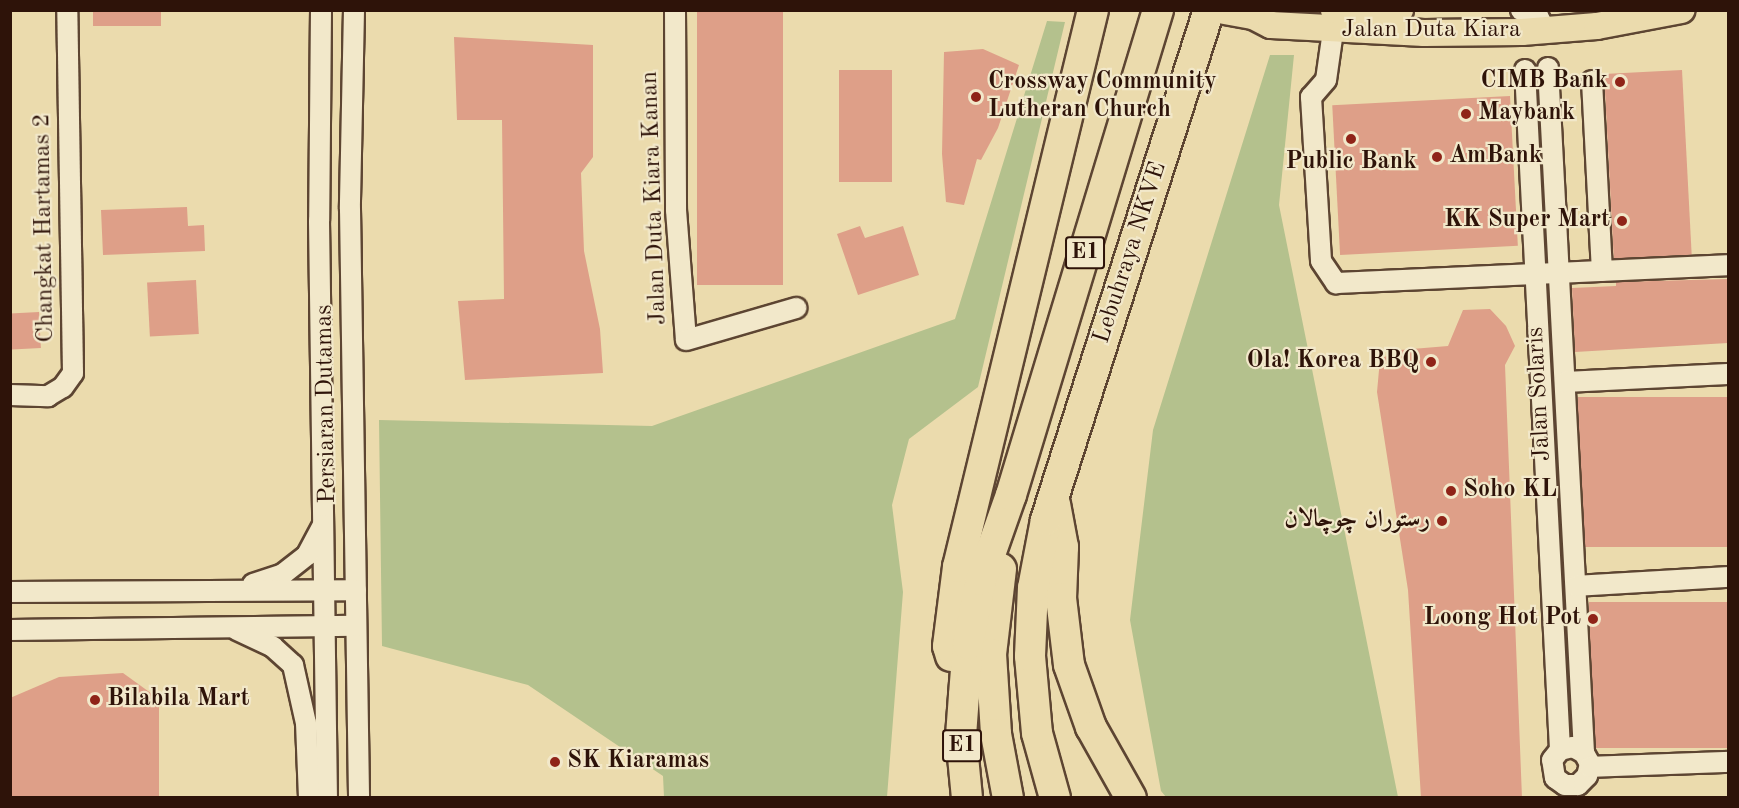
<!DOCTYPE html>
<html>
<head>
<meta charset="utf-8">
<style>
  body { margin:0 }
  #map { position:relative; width:1739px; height:808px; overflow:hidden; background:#ebdbad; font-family:"Old Standard TT",Amiri,serif }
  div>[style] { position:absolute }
  .green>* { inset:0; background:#b4c18d }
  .building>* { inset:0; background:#de9f88; transform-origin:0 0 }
  .roads { filter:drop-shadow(2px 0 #5d4532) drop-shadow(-2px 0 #5d4532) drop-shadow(0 2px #5d4532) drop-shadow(0 -2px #5d4532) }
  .minor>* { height:20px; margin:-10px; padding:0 10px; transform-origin:10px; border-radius:10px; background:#f2e8ca }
  .major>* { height:26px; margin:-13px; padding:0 13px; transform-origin:13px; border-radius:13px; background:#ebdbad }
  .highway>* { height:30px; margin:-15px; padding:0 15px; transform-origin:15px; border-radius:15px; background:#ebdbad }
  .dots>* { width:16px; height:16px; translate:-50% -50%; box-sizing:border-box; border:3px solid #f2e8ca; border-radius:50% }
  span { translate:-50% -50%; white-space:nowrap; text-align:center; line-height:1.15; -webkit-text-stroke:4.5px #f2e8ca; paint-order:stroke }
  .shield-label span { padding:2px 4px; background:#f2e8ca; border:2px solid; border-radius:4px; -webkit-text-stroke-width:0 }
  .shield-label { font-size:22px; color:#2e1309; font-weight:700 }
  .street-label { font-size:24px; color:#2e1309 }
  .poi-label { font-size:24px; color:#2e1309; font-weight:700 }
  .right { translate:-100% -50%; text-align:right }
  .left { translate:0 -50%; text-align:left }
  .frame { position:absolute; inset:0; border:12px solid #2e1309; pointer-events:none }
</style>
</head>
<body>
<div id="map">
  <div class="green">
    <div style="clip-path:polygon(1047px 21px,1065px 22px,978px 387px,909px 439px,892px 505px,903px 592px,887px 797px,664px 797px,663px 776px,528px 685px,382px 646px,379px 420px,652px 426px,955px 319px)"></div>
    <div style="clip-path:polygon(1270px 55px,1294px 55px,1279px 205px,1398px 797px,1166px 797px,1161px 791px,1130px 620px,1153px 430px)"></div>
  </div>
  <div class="building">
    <div style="left:93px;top:10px;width:68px;height:16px"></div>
    <div style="left:697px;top:10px;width:86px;height:275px"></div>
    <div style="clip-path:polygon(454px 37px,593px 45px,593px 157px,581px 173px,584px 251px,600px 329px,603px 373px,465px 380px,458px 301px,504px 299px,502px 120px,457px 120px)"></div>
    <div style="clip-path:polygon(983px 49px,1019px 65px,998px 128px,981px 160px,977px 159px,964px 205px,946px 202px,942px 154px,944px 52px)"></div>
    <div style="left:839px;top:70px;width:53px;height:112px"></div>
    <div style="left:1682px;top:70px;width:185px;height:78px;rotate:87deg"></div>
    <div style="left:1510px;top:96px;width:150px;height:178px;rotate:87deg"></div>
    <div style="clip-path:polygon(187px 207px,188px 226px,204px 225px,205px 251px,103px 255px,101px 210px)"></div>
    <div style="clip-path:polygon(860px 226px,865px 238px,903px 226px,919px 275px,858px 295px,837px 234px)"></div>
    <div style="clip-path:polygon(1728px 279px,1728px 343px,1575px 352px,1572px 288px,1616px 286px,1616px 282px)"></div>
    <div style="left:196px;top:280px;width:54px;height:49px;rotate:87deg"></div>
    <div style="clip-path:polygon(1490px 309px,1506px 326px,1515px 346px,1505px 365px,1522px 798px,1421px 798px,1408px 590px,1377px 392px,1380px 359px,1400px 350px,1448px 346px,1463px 310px)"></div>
    <div style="left:39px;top:312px;width:36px;height:29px;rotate:87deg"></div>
    <div style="left:1728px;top:397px;width:150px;height:150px;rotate:90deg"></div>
    <div style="left:1728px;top:602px;width:146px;height:139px;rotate:90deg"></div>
    <div style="clip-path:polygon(123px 673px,159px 699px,159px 798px,10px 798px,10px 698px,59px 677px)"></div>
  </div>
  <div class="roads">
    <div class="minor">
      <div style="left:321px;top:10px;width:211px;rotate:90.5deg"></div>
      <div style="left:319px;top:221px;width:577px;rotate:89.21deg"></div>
      <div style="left:354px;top:10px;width:199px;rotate:91.2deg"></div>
      <div style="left:350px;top:209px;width:589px;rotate:89.12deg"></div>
      <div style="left:675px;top:10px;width:200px;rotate:89.7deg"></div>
      <div style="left:676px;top:210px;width:130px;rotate:85.6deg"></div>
      <div style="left:686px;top:340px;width:115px;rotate:-16.2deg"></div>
      <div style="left:1521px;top:10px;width:18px;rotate:19deg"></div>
      <div style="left:1538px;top:16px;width:16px;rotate:63deg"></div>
      <div style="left:1333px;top:31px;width:49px;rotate:98.1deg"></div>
      <div style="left:1326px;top:80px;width:23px;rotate:131deg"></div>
      <div style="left:1311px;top:97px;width:164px;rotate:86.5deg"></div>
      <div style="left:1321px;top:261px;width:27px;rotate:56deg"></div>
      <div style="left:1336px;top:283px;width:392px;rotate:-2.6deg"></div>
      <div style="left:1548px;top:68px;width:686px;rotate:86.99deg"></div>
      <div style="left:1584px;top:753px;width:13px;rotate:61deg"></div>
      <div style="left:1590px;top:764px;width:12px;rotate:104deg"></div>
      <div style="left:1587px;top:776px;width:13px;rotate:135deg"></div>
      <div style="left:1578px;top:785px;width:13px;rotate:180deg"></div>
      <div style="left:1565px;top:785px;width:12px;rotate:-145deg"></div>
      <div style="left:1555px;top:778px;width:18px;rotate:-99deg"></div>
      <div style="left:1552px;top:760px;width:13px;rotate:-51deg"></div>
      <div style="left:1560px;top:750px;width:13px;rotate:-13deg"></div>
      <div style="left:1573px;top:747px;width:13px;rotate:29deg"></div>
      <div style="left:1525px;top:70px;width:681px;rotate:87.05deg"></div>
      <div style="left:1592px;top:81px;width:190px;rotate:87deg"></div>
      <div style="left:1565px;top:382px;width:163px;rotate:-2.8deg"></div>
      <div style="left:10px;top:395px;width:38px;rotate:2deg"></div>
      <div style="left:48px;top:396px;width:17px;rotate:-31deg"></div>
      <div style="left:63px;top:387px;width:17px;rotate:-54deg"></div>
      <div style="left:73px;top:373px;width:363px;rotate:-90.9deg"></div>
      <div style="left:253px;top:584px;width:32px;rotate:-18deg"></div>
      <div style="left:283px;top:574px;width:31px;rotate:-38deg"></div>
      <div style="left:307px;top:555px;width:34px;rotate:-62deg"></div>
      <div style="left:1576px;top:586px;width:152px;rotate:-3.4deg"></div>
      <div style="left:10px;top:592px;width:346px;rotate:-0.3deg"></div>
      <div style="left:10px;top:630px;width:346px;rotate:-0.7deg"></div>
      <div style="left:237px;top:630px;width:40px;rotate:25deg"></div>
      <div style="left:273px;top:647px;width:27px;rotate:42deg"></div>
      <div style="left:293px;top:665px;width:59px;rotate:77.4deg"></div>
      <div style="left:306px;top:723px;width:75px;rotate:87.7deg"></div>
      <div style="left:1590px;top:767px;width:138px;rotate:-2.1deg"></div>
    </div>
    <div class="major">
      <div style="left:1219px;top:10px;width:35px;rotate:10deg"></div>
      <div style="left:1253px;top:16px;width:20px;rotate:27deg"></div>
      <div style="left:1271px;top:25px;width:153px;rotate:3deg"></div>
      <div style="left:1424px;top:33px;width:98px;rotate:-0.6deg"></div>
      <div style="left:1522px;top:32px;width:75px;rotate:-4.6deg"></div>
      <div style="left:1597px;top:26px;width:86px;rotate:-10.7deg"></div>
      <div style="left:1334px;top:10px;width:66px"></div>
    </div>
    <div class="highway">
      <div style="left:1055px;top:504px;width:44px;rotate:79.5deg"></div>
      <div style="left:1063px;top:547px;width:51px;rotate:92.2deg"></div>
      <div style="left:1061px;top:598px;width:67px;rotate:83.2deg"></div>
      <div style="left:1069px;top:665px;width:66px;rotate:70.5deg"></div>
      <div style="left:1091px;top:727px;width:81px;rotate:60.6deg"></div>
      <div style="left:1001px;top:569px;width:86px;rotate:96.7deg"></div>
      <div style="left:991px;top:654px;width:80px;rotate:86.4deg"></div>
      <div style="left:996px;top:734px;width:65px;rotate:79.4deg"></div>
      <div style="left:951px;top:656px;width:10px;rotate:-107deg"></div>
      <div style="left:948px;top:646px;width:80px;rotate:-82.8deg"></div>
      <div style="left:958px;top:567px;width:573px;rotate:-76.38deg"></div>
      <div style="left:967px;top:798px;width:62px;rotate:-95.5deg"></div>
      <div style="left:961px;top:736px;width:41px;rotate:-85.8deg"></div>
      <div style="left:964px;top:695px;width:51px;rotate:-85.5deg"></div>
      <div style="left:968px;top:644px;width:65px;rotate:-78.5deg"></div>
      <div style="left:981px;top:580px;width:90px;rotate:-70.6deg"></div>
      <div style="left:1011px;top:495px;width:507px;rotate:-73.14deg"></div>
      <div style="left:1055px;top:798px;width:67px;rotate:-105.5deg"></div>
      <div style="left:1037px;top:733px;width:77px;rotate:-95.2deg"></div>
      <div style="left:1030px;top:656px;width:68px;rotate:-87.5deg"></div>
      <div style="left:1033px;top:588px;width:69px;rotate:-79.2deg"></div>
      <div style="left:1046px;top:520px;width:535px;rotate:-72.28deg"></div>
    </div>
  </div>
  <div class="dots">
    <div style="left:1620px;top:82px;background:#8f2418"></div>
    <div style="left:976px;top:97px;background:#8f2418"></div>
    <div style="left:1466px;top:114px;background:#8f2418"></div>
    <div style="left:1351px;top:139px;background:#8f2418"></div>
    <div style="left:1437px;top:157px;background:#8f2418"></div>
    <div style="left:1622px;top:221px;background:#8f2418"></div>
    <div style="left:1431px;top:362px;background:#8f2418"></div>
    <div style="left:1451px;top:491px;background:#8f2418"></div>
    <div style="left:1442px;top:521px;background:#8f2418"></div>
    <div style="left:1593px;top:619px;background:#8f2418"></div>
    <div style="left:95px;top:700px;background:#8f2418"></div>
    <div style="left:555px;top:762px;background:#8f2418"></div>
  </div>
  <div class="shield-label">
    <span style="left:1085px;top:253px">E1</span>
    <span style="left:962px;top:746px">E1</span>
  </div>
  <div class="street-label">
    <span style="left:1431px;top:31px">Jalan Duta Kiara</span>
    <span style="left:655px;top:198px;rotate:-92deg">Jalan Duta Kiara Kanan</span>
    <span style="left:45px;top:228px;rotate:-91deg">Changkat Hartamas 2</span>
    <span style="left:1131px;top:253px;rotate:-72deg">Lebuhraya NKVE</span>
    <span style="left:1540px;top:394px;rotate:-93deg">Jalan Solaris</span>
    <span style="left:327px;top:404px;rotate:-91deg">Persiaran Dutamas</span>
  </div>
  <div class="poi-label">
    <span class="right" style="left:1608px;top:82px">CIMB Bank</span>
    <span class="left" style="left:988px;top:97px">Crossway Community<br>Lutheran Church</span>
    <span class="left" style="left:1478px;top:114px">Maybank</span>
    <span class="left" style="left:1449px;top:157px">AmBank</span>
    <span style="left:1351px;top:163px">Public Bank</span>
    <span class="right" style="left:1610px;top:221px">KK Super Mart</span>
    <span class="right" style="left:1419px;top:362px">Ola! Korea BBQ</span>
    <span class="left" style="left:1463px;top:491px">Soho KL</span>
    <span class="right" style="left:1430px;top:521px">رستوران چوچالان</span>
    <span class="right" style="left:1581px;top:619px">Loong Hot Pot</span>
    <span class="left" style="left:107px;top:700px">Bilabila Mart</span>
    <span class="left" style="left:567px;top:762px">SK Kiaramas</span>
  </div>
  <div class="frame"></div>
</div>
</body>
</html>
